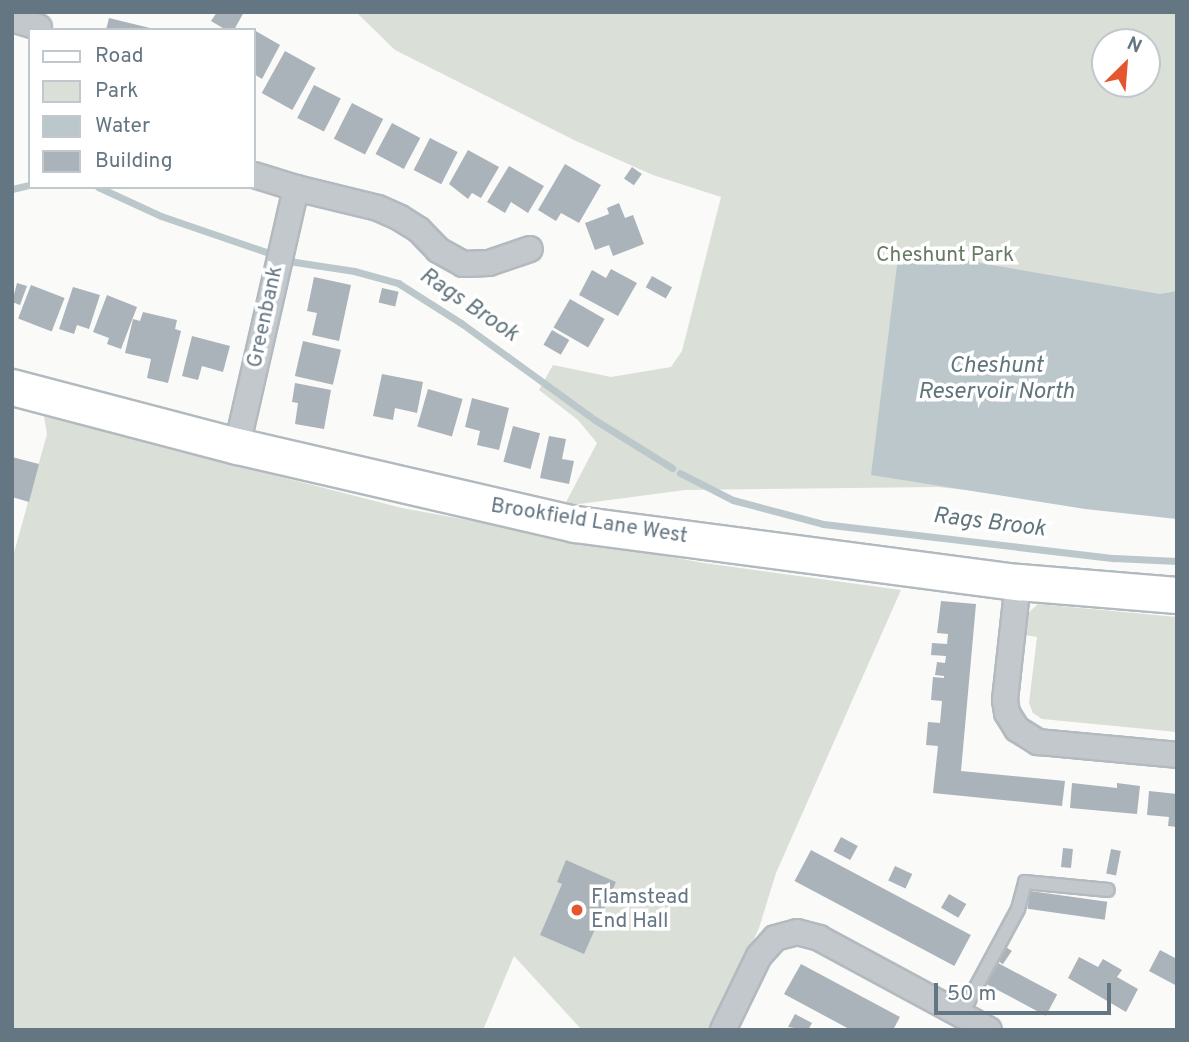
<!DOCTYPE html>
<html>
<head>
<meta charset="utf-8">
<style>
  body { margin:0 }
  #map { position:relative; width:1189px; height:1042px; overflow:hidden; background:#fafaf8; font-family:Overpass,sans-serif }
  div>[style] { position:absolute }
  .green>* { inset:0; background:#dadfd7 }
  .water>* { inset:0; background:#bbc7cb }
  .stream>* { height:7px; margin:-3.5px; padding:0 3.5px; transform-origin:3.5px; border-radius:3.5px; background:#bbc7cb }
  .building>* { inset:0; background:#aab3b9; transform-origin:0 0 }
  .roads { filter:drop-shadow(2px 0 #b3babf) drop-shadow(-2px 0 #b3babf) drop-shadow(0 2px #b3babf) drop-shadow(0 -2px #b3babf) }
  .lane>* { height:12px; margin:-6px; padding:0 6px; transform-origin:6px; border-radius:6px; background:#c3c8cc }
  .street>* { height:24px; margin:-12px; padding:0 12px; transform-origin:12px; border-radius:12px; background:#c3c8cc }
  .secondary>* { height:35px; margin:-17.5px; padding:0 17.5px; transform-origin:17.5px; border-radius:17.5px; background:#fff }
  .dots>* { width:19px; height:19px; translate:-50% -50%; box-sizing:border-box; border:4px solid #fff; border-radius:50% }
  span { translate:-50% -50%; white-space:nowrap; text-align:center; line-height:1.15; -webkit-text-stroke:7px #fff; paint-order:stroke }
  .park-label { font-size:21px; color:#687a64 }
  .street-label { font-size:21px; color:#657683 }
  .poi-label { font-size:21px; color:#657683 }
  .left { translate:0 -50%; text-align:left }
  .water-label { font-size:23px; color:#60757c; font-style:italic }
  .frame { position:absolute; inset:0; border:14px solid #657683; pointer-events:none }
  .legend { position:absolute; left:28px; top:28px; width:228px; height:161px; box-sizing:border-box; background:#fff; border:2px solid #c1c8cd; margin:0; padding:9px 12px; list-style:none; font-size:21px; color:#657683 }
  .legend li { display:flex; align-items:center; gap:14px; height:35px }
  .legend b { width:35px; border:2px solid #c1c8cd }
  .north { position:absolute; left:1091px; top:28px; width:70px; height:70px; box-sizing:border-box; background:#fff; border:2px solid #c1c8cd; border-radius:50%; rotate:25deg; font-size:19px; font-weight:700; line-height:28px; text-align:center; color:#657683 }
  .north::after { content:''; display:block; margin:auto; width:24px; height:32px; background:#e4572e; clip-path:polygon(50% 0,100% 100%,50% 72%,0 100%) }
  .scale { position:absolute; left:934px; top:983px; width:177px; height:32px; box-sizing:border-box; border:4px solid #657683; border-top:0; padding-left:9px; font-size:21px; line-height:24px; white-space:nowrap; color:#657683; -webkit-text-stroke:5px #fff; paint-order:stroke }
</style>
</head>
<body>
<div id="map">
  <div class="green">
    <div style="clip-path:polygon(evenodd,356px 12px,1177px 12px,1177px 514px,939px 487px,685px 490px,564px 506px,597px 443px,578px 420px,539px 390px,553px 365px,611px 377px,671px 367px,682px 351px,721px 197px,653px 175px,576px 141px,395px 50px,356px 12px,1105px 42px,1147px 42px,1147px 84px,1105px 84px,1105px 42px)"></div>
    <div style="clip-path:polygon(44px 416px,402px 508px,704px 563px,901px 590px,776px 873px,759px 928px,712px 1030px,582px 1030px,514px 956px,483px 1030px,12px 1030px,12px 560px,47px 434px)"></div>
    <div style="clip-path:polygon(1038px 604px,1177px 617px,1177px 732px,1042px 719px,1033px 713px,1029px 703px,1037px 637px,1020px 634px,1027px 614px)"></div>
  </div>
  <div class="water">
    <div style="clip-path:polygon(899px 249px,1160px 294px,1177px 291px,1177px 519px,1085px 509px,871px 475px)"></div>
  </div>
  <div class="stream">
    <div style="left:98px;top:187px;width:69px;rotate:24.7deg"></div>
    <div style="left:161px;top:216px;width:142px;rotate:18.9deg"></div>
    <div style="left:295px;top:262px;width:60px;rotate:8.7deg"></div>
    <div style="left:354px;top:271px;width:46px;rotate:15.3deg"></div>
    <div style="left:398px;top:283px;width:75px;rotate:32.4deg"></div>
    <div style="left:461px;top:323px;width:165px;rotate:35.9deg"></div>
    <div style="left:595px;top:420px;width:91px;rotate:31.9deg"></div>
    <div style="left:12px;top:189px;width:18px;rotate:-13deg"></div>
    <div style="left:680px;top:473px;width:59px;rotate:27deg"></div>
    <div style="left:733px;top:500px;width:93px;rotate:14.9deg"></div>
    <div style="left:823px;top:524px;width:293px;rotate:6.7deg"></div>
    <div style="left:1114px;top:558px;width:63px;rotate:2.7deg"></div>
  </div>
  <div class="building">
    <div style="clip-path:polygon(217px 12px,244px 12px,234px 30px,226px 30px,211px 21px)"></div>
    <div style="clip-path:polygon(109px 18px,154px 29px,154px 30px,106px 30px)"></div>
    <div style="clip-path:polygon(254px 30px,280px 45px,262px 79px,254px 74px)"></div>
    <div style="left:285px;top:51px;width:35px;height:48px;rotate:29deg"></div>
    <div style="left:314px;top:85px;width:30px;height:37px;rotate:27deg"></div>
    <div style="left:352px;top:103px;width:35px;height:40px;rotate:27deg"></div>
    <div style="left:392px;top:123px;width:32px;height:35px;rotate:28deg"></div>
    <div style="left:430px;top:138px;width:31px;height:36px;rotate:27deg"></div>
    <div style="clip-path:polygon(468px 150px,499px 167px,481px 198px,472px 193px,468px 199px,449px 184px)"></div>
    <div style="clip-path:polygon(565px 164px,601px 185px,579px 223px,561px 213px,556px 221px,538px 210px)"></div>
    <div style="clip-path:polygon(509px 166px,544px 186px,528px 213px,511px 202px,505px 213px,487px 202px)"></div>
    <div style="left:632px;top:167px;width:12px;height:14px;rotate:35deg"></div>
    <div style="clip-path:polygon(619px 203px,625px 218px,633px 215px,644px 244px,613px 256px,609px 245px,595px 250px,585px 223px,609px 214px,607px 208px)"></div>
    <div style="clip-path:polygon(611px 269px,637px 283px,618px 316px,579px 295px,592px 270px,606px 278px)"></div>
    <div style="left:652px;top:276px;width:23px;height:13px;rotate:29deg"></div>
    <div style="clip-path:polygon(314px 277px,351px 285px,339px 341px,312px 335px,317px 313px,307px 311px)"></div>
    <div style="clip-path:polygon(17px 283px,27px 286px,20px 305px,12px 302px)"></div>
    <div style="left:31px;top:285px;width:36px;height:36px;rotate:21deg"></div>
    <div style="clip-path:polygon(73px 287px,100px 295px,89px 329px,77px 325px,74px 334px,59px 329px)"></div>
    <div style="left:382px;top:288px;width:17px;height:15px;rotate:13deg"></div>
    <div style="clip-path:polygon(107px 295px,137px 307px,121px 349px,107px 344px,109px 338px,93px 332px)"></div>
    <div style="left:570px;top:299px;width:40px;height:33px;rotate:30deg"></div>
    <div style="clip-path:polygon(143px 312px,177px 320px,175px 329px,181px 331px,168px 383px,147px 378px,151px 359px,125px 353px,133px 319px,140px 321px)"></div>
    <div style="left:552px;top:330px;width:20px;height:17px;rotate:30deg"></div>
    <div style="clip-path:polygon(192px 336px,230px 346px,223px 372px,202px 366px,198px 380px,182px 376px)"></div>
    <div style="left:303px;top:341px;width:39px;height:36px;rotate:13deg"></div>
    <div style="clip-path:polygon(382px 374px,423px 382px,417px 413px,395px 408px,393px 420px,373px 416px)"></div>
    <div style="clip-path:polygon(295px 383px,331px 390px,324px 429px,295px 424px,298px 403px,292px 402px)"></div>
    <div style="left:428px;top:389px;width:36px;height:39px;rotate:16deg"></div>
    <div style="clip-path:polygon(472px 398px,509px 408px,499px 450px,477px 445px,480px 431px,465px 427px)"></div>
    <div style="left:513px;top:426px;width:28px;height:37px;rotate:15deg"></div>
    <div style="clip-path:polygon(549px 436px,566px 439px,562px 459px,574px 461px,569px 484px,540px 478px)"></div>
    <div style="clip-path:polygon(12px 457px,39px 464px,29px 502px,12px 497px)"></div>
    <div style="clip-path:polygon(941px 601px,976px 604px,961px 771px,1065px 781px,1062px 806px,933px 793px,938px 746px,926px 745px,928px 722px,940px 723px,942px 701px,931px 700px,933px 677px,944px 678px,944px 676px,935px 675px,937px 662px,945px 663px,946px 656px,931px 655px,932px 643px,947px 644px,948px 634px,937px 633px)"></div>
    <div style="clip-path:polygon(1072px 783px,1117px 788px,1117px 783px,1140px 786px,1137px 814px,1070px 808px)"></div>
    <div style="clip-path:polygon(1149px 791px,1177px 794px,1177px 827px,1168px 826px,1169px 817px,1147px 815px)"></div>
    <div style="left:841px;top:837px;width:19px;height:16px;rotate:28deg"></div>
    <div style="left:1063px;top:848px;width:10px;height:19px;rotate:6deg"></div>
    <div style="left:1111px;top:849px;width:10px;height:25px;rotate:11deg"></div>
    <div style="left:811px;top:850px;width:181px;height:35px;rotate:28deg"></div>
    <div style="clip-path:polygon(566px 860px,616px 882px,584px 954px,540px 935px,562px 884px,557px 882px)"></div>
    <div style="left:895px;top:866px;width:19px;height:16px;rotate:25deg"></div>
    <div style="left:1030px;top:891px;width:78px;height:18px;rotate:8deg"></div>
    <div style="left:949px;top:894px;width:20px;height:16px;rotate:30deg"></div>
    <div style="left:1006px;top:947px;width:7px;height:16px;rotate:34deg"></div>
    <div style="clip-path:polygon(1160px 950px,1177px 959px,1177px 986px,1149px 971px)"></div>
    <div style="clip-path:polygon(1079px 957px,1098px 967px,1103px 959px,1122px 970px,1117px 977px,1138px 989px,1126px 1012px,1068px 978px)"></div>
    <div style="left:998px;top:963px;width:67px;height:24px;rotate:28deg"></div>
    <div style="clip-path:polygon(801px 964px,900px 1017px,893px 1030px,851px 1030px,784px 994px)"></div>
    <div style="clip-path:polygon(795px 1014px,812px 1023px,808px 1030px,788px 1027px)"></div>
  </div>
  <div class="roads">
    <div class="lane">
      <div style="left:961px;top:1015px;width:120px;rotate:-61.7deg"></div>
      <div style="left:1018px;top:909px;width:28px;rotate:-75deg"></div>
      <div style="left:1025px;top:882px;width:83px;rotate:5.5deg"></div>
    </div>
    <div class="street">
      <div style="left:12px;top:19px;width:28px;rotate:17deg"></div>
      <div style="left:296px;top:188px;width:84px;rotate:13.7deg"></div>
      <div style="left:378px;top:208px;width:24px;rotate:24deg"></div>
      <div style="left:400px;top:218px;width:22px;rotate:32deg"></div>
      <div style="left:419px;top:230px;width:28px;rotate:46deg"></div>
      <div style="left:438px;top:250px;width:29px;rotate:29deg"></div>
      <div style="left:463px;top:264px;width:26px;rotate:-2deg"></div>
      <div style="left:489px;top:263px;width:43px;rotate:-18.9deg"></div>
      <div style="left:237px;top:446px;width:265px;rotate:-77.1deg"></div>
      <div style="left:296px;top:188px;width:44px;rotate:-162.8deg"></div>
      <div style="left:1018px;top:582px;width:119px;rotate:96.3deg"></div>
      <div style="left:1005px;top:700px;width:13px;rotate:81deg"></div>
      <div style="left:1007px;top:713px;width:19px;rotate:58deg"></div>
      <div style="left:1017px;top:729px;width:25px;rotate:32deg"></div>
      <div style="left:1038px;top:742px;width:140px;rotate:5.3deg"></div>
      <div style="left:723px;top:1030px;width:82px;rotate:-64.1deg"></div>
      <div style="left:759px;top:956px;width:24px;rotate:-48deg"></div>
      <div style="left:775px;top:938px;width:23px;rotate:-15deg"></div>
      <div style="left:797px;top:932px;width:23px;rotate:15deg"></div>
      <div style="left:819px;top:938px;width:193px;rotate:28.4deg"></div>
    </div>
    <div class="secondary">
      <div style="left:12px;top:387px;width:233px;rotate:14.7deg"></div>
      <div style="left:237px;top:446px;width:347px;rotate:13deg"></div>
      <div style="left:575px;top:524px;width:447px;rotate:7.5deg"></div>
      <div style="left:1018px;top:582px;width:160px;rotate:4.7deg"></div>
    </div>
  </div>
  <div class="dots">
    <div style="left:577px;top:910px;background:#e4572e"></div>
  </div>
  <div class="park-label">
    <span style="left:945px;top:256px">Cheshunt Park</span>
  </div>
  <div class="street-label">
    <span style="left:266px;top:317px;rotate:-78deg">Greenbank</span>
    <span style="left:589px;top:522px;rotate:9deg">Brookfield Lane West</span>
  </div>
  <div class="poi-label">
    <span class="left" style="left:591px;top:910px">Flamstead<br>End Hall</span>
  </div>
  <div class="water-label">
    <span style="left:468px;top:306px;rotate:34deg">Rags Brook</span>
    <span style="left:996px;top:380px">Cheshunt<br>Reservoir North</span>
    <span style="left:989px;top:524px;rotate:7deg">Rags Brook</span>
  </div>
  <div class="frame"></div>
  <ul class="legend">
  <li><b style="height:9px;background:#fff"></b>Road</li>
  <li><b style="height:19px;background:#dadfd7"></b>Park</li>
  <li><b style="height:19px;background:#bbc7cb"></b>Water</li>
  <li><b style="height:19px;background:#aab3b9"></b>Building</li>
  </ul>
  <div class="north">N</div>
  <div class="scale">50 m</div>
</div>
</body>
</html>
